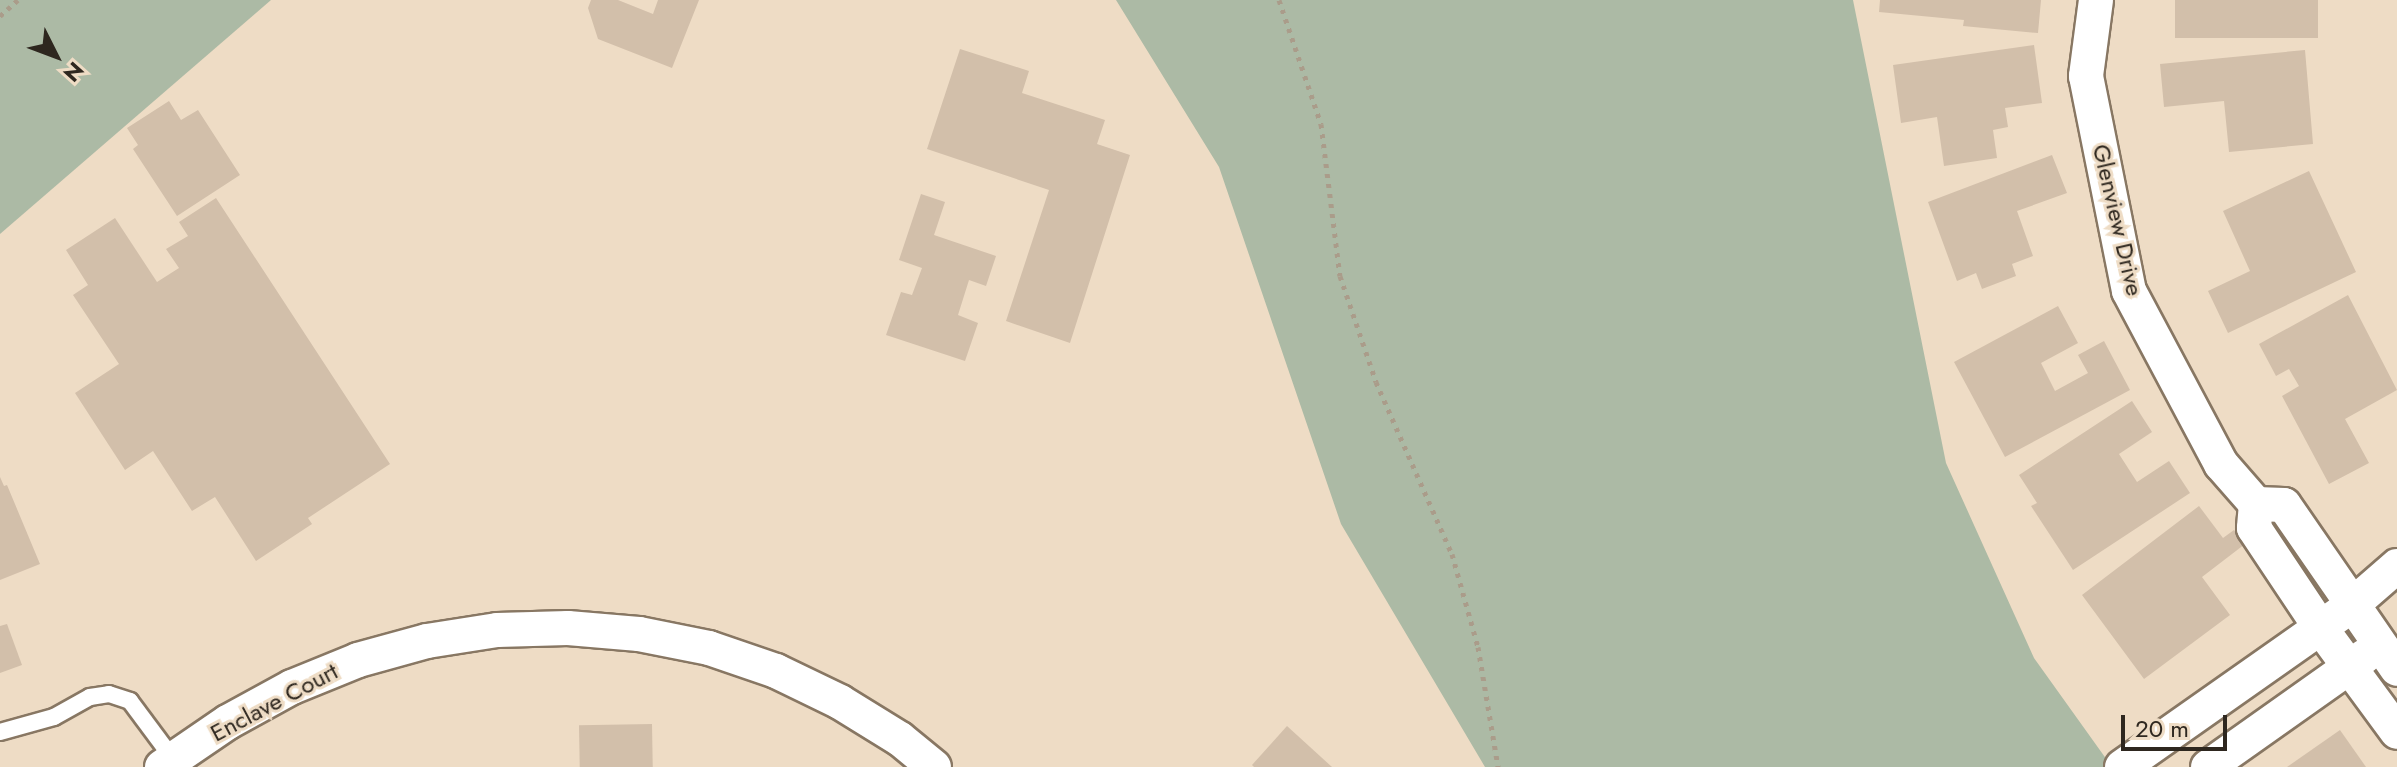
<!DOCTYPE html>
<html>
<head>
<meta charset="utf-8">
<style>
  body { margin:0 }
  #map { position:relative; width:2397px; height:767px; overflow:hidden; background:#eedcc5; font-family:Jost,sans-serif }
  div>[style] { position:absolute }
  .green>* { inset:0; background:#acbaa5 }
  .building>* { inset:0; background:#d2bfaa; transform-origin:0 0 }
  .path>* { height:5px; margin-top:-2.5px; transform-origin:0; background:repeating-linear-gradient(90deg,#aa9c8a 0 4px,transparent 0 10px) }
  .roads { filter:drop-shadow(2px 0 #887763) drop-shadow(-2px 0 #887763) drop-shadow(0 2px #887763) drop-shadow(0 -2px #887763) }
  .service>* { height:16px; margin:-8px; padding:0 8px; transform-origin:8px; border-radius:8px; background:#fff }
  .minor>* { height:34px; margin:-17px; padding:0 17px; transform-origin:17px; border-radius:17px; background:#fff }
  span { translate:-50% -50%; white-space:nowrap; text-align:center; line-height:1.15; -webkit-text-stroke:6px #eedcc5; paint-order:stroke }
  .street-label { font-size:24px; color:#2e271f }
  .north { position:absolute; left:16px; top:16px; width:80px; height:80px; -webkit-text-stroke:6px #eedcc5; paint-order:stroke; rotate:132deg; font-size:22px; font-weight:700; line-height:32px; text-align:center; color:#2e271f }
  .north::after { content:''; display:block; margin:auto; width:28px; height:36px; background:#2e271f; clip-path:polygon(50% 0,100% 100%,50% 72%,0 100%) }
  .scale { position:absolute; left:2121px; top:715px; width:106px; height:36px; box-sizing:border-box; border:4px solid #2e271f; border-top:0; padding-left:10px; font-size:24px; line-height:28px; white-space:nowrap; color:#2e271f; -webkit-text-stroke:6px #eedcc5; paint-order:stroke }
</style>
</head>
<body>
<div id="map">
  <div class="green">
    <div style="clip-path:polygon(0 0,271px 0,0 234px)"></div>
    <div style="clip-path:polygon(1116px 0,1853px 0,1946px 463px,2034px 658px,2112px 767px,1485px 767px,1341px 524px,1219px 167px)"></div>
  </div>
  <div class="building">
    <div style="clip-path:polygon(591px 0,618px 0,653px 14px,658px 0,699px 0,672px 68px,598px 39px,588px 8px)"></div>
    <div style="clip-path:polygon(1880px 0,2041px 0,2038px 33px,1963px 26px,1964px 20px,1879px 12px)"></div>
    <div style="left:2175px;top:0;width:143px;height:38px"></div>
    <div style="clip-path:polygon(2034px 45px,2042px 103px,2005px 108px,2008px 127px,1993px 130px,1997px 158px,1944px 166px,1937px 117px,1901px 123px,1893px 65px)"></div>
    <div style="clip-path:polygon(960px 49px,1029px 71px,1022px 93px,1105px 120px,1097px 144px,1130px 155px,1070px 343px,1006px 321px,1049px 190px,927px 149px)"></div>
    <div style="clip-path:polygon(2305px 50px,2313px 144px,2229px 152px,2224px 101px,2164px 107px,2160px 64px)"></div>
    <div style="clip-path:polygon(169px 101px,181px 120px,198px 110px,240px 175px,177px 216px,133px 149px,138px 145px,127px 128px)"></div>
    <div style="clip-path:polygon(2052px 155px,2067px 193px,2017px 211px,2033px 256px,2012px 264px,2016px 276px,1982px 289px,1976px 273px,1957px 281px,1928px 202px)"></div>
    <div style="clip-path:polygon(2309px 171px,2356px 272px,2228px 333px,2208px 291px,2250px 271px,2223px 211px)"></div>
    <div style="clip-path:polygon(921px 194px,945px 202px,934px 235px,996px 256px,986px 286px,969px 280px,958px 315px,978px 323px,965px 361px,886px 335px,901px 292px,912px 295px,922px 268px,899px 260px)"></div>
    <div style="clip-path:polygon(216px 198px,390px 464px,308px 518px,312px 524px,256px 561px,215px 497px,192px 511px,153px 451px,125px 470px,75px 393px,119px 364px,73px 295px,88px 285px,66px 250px,115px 218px,157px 282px,179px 268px,166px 249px,188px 236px,179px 222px)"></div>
    <div style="clip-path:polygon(2348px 295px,2397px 390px,2345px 419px,2369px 463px,2329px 484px,2282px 396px,2299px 386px,2289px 369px,2276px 376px,2259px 344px)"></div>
    <div style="clip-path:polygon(2058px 306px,2078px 343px,2041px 363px,2055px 391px,2088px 373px,2078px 355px,2104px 341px,2130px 390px,2005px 457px,1954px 362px)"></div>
    <div style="clip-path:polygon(2132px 401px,2152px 432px,2119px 454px,2137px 482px,2169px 461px,2190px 493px,2073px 570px,2031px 506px,2037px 503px,2019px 475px)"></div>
    <div style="clip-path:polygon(0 477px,4px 486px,7px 485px,40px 564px,0 580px)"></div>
    <div style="clip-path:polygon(2199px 506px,2223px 538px,2234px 530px,2245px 544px,2202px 577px,2230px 615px,2144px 679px,2082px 595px)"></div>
    <div style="clip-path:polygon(7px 624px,22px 665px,0 673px,0 626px)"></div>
    <div style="left:652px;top:724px;width:43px;height:73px;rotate:89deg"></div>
    <div style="clip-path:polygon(1287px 726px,1332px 767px,1254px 767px,1252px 765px)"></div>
    <div style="clip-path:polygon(2340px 730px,2366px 767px,2287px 767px)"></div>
  </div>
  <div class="path">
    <div style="left:1279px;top:0;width:131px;rotate:71.3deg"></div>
    <div style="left:1321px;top:124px;width:153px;rotate:82.9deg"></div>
    <div style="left:1340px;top:276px;width:112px;rotate:71.2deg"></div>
    <div style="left:1376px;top:382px;width:188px;rotate:66.2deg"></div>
    <div style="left:1452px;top:554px;width:97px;rotate:74.4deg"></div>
    <div style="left:1478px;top:647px;width:122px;rotate:80.5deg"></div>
    <div style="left:0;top:16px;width:24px;rotate:-42deg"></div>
  </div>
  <div class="roads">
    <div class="service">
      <div style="left:0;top:732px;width:56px;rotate:-15.5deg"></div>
      <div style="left:54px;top:717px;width:41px;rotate:-29.1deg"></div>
      <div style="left:90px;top:697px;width:19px;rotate:-9deg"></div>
      <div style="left:109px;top:694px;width:22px;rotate:18deg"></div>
      <div style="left:130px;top:701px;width:72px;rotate:53.4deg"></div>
    </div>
    <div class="minor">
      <div style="left:2096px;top:0;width:77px;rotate:97.5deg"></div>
      <div style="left:2086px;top:76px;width:219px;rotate:78.7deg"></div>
      <div style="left:2129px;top:291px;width:196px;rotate:62deg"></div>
      <div style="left:2221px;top:464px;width:53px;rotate:48.8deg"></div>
      <div style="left:2256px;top:504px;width:28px;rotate:2deg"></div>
      <div style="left:2284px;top:505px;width:199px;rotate:55.4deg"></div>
      <div style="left:2256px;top:504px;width:24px;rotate:95deg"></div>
      <div style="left:2254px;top:528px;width:119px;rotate:56.3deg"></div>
      <div style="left:2320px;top:627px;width:130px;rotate:53.7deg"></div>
      <div style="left:162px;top:767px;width:80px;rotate:-34.3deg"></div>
      <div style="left:228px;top:722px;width:73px;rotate:-28.7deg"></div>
      <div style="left:292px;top:687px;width:71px;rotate:-22.2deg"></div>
      <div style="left:358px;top:660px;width:72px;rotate:-15.4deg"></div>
      <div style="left:427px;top:641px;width:71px;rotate:-8.9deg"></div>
      <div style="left:497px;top:630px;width:71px;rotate:-1.6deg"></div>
      <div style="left:568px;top:628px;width:71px;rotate:4.8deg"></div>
      <div style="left:639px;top:634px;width:71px;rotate:11.3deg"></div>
      <div style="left:709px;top:648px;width:71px;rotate:18.9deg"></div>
      <div style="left:776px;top:671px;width:71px;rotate:25.8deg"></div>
      <div style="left:840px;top:702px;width:70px;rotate:31.7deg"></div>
      <div style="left:900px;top:739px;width:44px;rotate:39.5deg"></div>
      <div style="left:2122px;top:767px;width:280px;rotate:-35.1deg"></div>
      <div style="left:2351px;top:606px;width:61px;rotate:-41deg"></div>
      <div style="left:2208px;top:767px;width:192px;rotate:-35.3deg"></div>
    </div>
  </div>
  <div class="street-label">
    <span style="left:2118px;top:220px;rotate:77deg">Glenview Drive</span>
    <span style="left:274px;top:702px;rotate:-28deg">Enclave Court</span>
  </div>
  <div class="north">N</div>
  <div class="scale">20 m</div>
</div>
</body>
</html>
